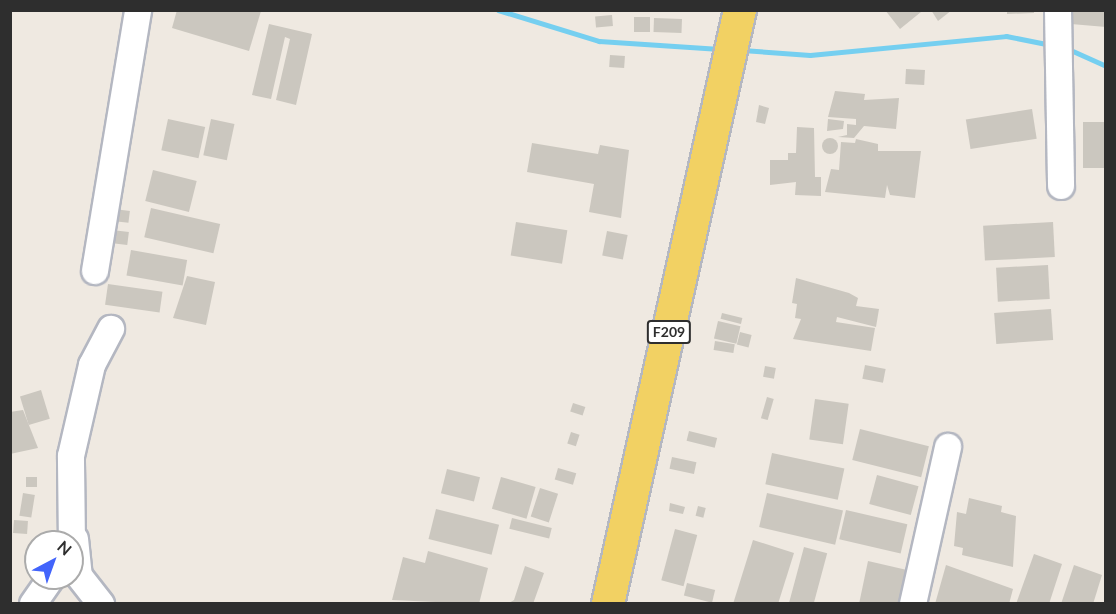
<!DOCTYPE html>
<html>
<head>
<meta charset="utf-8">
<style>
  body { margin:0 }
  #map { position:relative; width:1116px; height:614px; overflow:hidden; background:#efe9e1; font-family:Lato,sans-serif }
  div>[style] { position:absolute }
  .stream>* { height:5px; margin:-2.5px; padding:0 2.5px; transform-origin:2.5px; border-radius:2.5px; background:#75cff0 }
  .building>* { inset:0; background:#cbc7bf; transform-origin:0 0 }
  .round { border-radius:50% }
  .roads { filter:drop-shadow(2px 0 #b4b7c1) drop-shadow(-2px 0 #b4b7c1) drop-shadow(0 2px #b4b7c1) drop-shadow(0 -2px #b4b7c1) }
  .minor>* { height:26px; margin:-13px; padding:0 13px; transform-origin:13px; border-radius:13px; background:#fff }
  .major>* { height:32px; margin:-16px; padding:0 16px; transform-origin:16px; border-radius:16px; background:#f2d163 }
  span { translate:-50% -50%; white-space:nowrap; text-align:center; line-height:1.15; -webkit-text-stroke:5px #fff; paint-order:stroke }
  .shield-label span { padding:2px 4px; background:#fff; border:2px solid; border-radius:4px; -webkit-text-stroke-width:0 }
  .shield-label { font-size:14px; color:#2e2e2e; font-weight:700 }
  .frame { position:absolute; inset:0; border:12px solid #2e2e2e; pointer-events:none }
  .north { position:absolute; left:24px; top:530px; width:60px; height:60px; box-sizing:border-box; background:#fff; border:2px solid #ababab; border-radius:50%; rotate:41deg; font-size:16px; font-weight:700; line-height:24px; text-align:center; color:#2e2e2e }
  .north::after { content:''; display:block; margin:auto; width:21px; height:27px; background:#4264fb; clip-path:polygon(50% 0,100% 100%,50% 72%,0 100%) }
</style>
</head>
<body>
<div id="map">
  <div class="stream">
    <div style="left:498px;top:10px;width:106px;rotate:17.1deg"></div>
    <div style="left:599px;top:41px;width:121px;rotate:3.8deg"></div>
    <div style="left:1066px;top:48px;width:44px;rotate:24.2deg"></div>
    <div style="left:742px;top:50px;width:68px;rotate:4.2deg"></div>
    <div style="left:810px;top:55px;width:197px;rotate:-5.5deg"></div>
    <div style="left:1006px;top:36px;width:46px;rotate:11.3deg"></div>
  </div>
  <div class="building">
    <div style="clip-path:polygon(177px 10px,257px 10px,261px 11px,249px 51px,172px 28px)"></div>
    <div style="clip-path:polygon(885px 10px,920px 10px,921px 12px,900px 29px)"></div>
    <div style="clip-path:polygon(931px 10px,952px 10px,938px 21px)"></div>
    <div style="clip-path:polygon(1007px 10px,1034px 10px,1034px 13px,1007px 14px)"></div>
    <div style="clip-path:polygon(1072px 10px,1106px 10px,1106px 27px,1071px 24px)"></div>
    <div style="left:612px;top:15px;width:11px;height:17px;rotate:85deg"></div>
    <div style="left:634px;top:17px;width:16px;height:15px"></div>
    <div style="left:654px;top:18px;width:28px;height:14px;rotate:2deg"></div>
    <div style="clip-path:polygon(269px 24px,312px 34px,296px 105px,276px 100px,290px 39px,285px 37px,271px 99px,252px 95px)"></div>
    <div style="left:610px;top:55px;width:15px;height:12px;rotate:4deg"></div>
    <div style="left:906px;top:69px;width:19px;height:15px;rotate:3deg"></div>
    <div style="clip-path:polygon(835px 91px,865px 94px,864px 100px,899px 98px,896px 129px,864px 126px,854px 138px,838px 137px,847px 135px,847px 124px,856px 125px,856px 119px,828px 117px)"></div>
    <div style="clip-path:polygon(759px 105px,769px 108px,765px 124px,756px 122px)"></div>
    <div style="left:1032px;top:109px;width:30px;height:67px;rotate:81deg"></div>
    <div style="left:168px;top:119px;width:38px;height:32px;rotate:12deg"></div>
    <div style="left:211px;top:119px;width:24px;height:37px;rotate:12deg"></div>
    <div style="clip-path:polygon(828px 119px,844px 121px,843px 129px,827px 131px)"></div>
    <div style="left:1106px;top:122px;width:46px;height:23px;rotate:90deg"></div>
    <div style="clip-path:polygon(797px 127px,814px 128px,815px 177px,821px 177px,821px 196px,795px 195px,796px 182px,770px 185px,770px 160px,788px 160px,788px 153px,796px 153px)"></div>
    <div class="round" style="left:822px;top:138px;width:16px;height:16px"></div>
    <div style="clip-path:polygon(856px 139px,878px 144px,878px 151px,921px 151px,915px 198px,890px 195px,887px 185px,885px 198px,825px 192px,831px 169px,839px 170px,841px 142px,855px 143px)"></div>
    <div style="clip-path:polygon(532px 143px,598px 154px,600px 145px,629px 150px,621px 218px,589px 212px,594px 184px,527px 172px)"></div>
    <div style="left:153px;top:170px;width:45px;height:32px;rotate:14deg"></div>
    <div style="left:151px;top:208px;width:71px;height:30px;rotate:13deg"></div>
    <div style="left:114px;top:209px;width:16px;height:12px;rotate:7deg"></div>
    <div style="left:516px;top:222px;width:52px;height:34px;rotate:9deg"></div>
    <div style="left:1053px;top:222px;width:35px;height:70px;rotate:87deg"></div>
    <div style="left:112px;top:230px;width:17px;height:13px;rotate:7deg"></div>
    <div style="left:607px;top:231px;width:21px;height:25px;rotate:11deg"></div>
    <div style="left:131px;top:250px;width:57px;height:26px;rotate:10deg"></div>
    <div style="left:1048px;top:265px;width:34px;height:52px;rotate:87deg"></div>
    <div style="clip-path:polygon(187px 276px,215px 282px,206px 325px,173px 318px)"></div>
    <div style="clip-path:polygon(796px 278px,849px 293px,858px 298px,856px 306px,879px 309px,876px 327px,837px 317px,836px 322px,875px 328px,871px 351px,793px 339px,801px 319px,795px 318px,797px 304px,792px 303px)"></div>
    <div style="left:108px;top:284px;width:55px;height:21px;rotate:8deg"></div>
    <div style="left:1051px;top:309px;width:31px;height:57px;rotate:86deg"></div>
    <div style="left:722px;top:313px;width:21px;height:6px;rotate:14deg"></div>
    <div style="left:718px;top:321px;width:23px;height:18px;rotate:13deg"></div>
    <div style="left:740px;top:332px;width:12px;height:13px;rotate:14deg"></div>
    <div style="left:715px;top:341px;width:20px;height:9px;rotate:9deg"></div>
    <div style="left:865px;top:365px;width:21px;height:14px;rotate:11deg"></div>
    <div style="left:765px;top:366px;width:11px;height:11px;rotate:10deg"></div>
    <div style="left:41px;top:390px;width:30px;height:22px;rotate:73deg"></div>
    <div style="left:767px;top:397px;width:7px;height:22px;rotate:16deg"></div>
    <div style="left:815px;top:399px;width:34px;height:41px;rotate:8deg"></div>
    <div style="left:573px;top:403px;width:13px;height:9px;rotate:18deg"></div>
    <div style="clip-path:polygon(23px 410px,38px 448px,10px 454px,10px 412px)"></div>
    <div style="left:860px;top:429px;width:71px;height:32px;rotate:14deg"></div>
    <div style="left:689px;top:431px;width:29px;height:10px;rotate:14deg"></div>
    <div style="left:571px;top:432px;width:9px;height:12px;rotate:18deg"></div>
    <div style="left:772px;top:453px;width:74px;height:32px;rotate:12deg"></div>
    <div style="left:672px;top:457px;width:25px;height:12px;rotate:12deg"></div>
    <div style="left:558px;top:468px;width:19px;height:12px;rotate:16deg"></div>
    <div style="left:447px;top:469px;width:34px;height:25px;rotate:14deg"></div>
    <div style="left:877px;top:475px;width:43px;height:30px;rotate:15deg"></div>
    <div style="left:26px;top:477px;width:11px;height:10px"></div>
    <div style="left:501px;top:477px;width:36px;height:33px;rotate:16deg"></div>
    <div style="left:540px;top:488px;width:19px;height:30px;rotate:18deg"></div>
    <div style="left:23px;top:493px;width:12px;height:23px;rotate:9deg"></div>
    <div style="left:767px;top:493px;width:78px;height:35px;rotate:13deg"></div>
    <div style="clip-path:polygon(969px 498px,1002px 506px,1001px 512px,1016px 516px,1013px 567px,962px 555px,963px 548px,954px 546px,957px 512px,966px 514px)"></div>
    <div style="clip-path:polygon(670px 503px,685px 507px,683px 514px,669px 511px)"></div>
    <div style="left:698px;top:506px;width:8px;height:10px;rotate:14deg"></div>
    <div style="left:436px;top:509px;width:65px;height:31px;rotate:14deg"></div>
    <div style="left:846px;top:510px;width:63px;height:30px;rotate:13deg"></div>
    <div style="left:512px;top:518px;width:41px;height:11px;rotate:14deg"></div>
    <div style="left:14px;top:520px;width:14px;height:13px;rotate:4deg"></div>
    <div style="left:675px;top:529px;width:23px;height:53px;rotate:15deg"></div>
    <div style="clip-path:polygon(753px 540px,794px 553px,778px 604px,733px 604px)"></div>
    <div style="left:804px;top:547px;width:24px;height:59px;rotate:15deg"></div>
    <div style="clip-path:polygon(428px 551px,488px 568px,479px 604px,392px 600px,403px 557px,425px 563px)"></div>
    <div style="clip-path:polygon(1034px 554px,1062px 564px,1049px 604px,1016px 604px)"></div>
    <div style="clip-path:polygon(868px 561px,907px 570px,900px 604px,859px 604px)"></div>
    <div style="clip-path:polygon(946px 565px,1013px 589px,1009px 604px,935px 604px)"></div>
    <div style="clip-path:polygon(1074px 565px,1102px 575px,1093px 604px,1061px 604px)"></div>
    <div style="clip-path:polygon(525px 566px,544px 573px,533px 604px,507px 604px,514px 600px)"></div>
    <div style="left:687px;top:583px;width:29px;height:13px;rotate:14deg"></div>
  </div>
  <div class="roads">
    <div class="minor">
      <div style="left:1058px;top:10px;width:176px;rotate:89deg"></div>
      <div style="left:95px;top:271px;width:265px;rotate:-80.6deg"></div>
      <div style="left:75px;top:539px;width:37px;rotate:84deg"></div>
      <div style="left:79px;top:576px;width:36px;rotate:52deg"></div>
      <div style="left:72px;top:544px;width:88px;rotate:-90.7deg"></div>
      <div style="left:71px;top:456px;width:93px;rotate:-77deg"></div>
      <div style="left:92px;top:365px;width:41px;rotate:-62.2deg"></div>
      <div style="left:33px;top:604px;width:32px;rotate:-55deg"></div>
      <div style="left:913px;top:604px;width:161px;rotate:-77.4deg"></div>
    </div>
    <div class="major">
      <div style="left:608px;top:604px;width:608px;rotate:-77.47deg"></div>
    </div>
  </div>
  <div class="shield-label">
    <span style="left:669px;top:332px">F209</span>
  </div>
  <div class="frame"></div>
  <div class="north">N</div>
</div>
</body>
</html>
